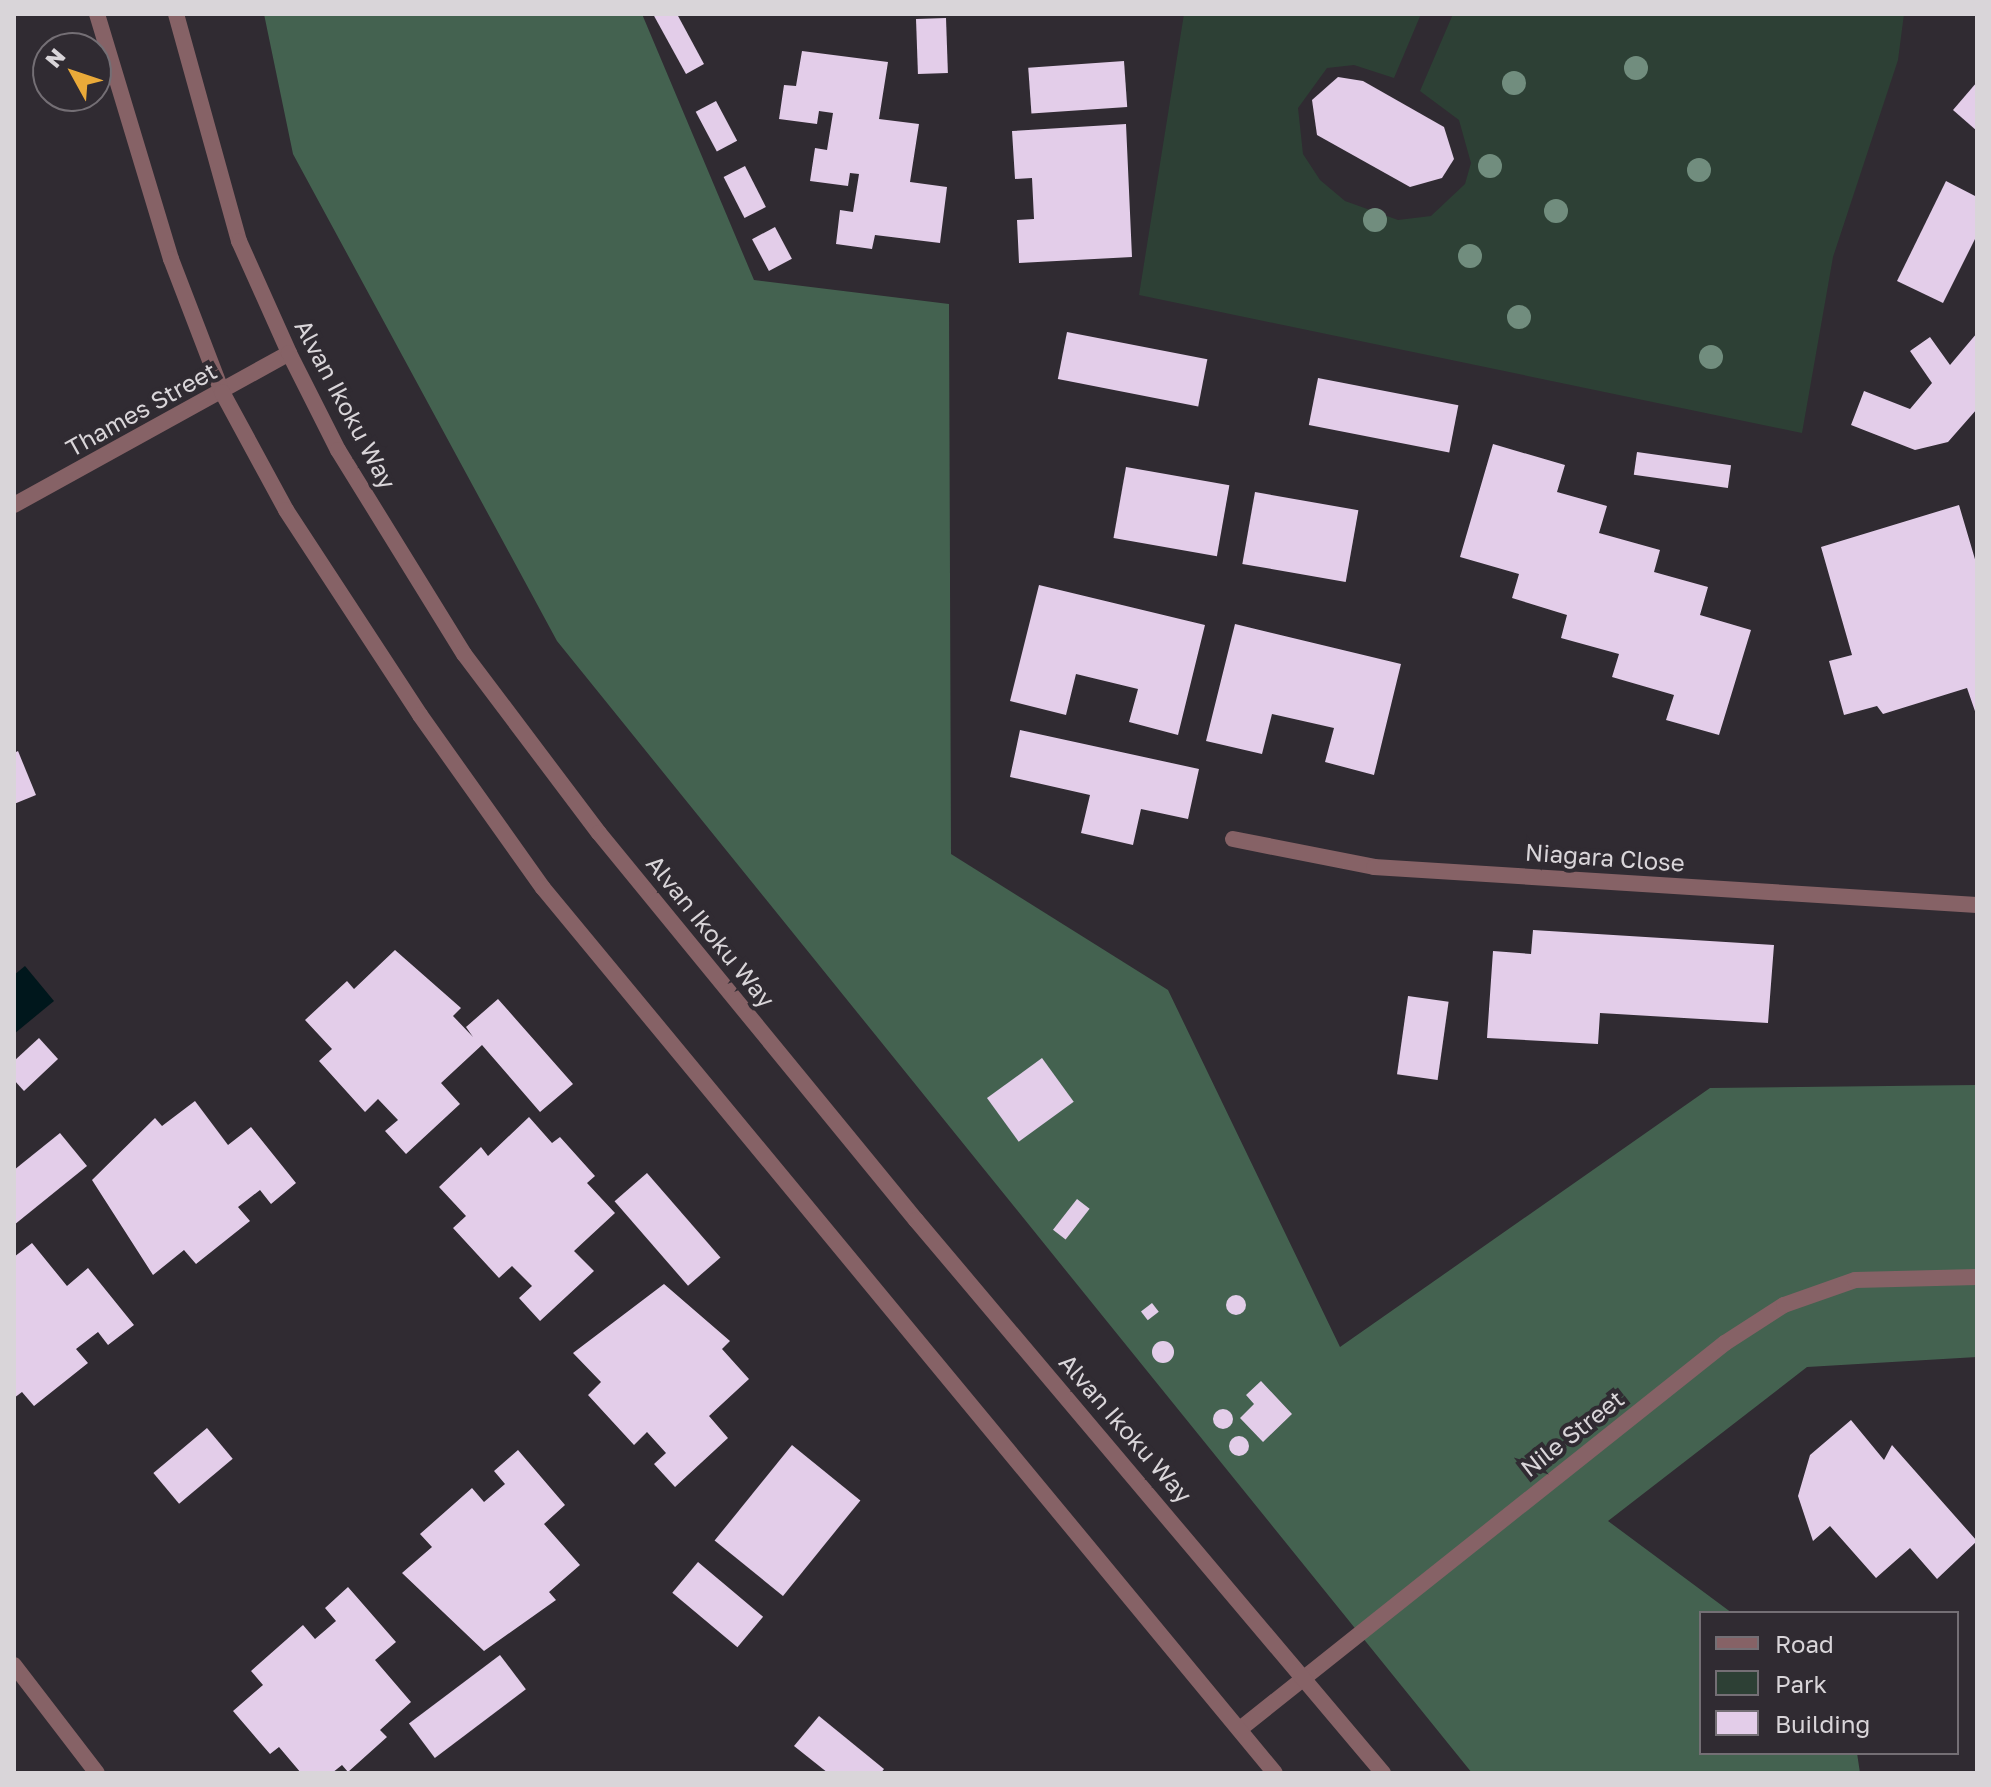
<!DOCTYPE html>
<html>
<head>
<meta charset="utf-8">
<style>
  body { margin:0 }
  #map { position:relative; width:1991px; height:1787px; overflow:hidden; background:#302b32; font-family:"Golos Text",sans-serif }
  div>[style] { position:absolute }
  .green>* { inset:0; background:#2d4035 }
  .forest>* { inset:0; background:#446250 }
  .water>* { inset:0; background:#00171c }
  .building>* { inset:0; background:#e3cde9; transform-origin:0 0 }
  .round { border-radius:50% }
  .minor>* { height:16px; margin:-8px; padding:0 8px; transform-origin:8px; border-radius:8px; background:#866266 }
  .tertiary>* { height:16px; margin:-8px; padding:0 8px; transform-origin:8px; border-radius:8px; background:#866266 }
  .trees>* { width:24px; height:24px; margin:-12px; border-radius:50%; background:#718d7e }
  span { translate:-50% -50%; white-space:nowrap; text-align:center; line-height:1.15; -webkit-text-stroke:8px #302b32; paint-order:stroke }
  .street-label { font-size:24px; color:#d9d5d9 }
  .frame { position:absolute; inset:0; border:16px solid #d9d5d9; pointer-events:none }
  .legend { position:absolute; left:1699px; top:1611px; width:260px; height:144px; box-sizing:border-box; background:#302b32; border:2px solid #746f75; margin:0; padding:10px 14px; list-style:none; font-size:24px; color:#d9d5d9 }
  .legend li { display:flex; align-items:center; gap:16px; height:40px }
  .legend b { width:40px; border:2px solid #746f75 }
  .north { position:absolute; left:32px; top:32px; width:80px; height:80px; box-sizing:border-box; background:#302b32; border:2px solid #746f75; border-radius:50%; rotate:310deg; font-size:22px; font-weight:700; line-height:32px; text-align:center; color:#d9d5d9 }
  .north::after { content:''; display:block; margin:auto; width:28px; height:36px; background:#eaaa39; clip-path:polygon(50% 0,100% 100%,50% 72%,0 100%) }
</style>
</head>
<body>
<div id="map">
  <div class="green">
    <div style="clip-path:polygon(1184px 14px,1421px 14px,1394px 78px,1354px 65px,1327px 68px,1298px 108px,1303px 154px,1320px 180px,1345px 201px,1398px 220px,1431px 216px,1465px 184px,1471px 163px,1459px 120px,1420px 91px,1453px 14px,1904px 14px,1898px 60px,1833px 257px,1802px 433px,1139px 295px)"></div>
  </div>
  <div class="forest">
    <div style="clip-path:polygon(264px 14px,642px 14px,754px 280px,949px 304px,951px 854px,1168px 990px,1340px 1347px,1710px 1088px,1977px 1085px,1977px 1357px,1807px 1367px,1608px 1521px,1732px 1613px,1701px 1613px,1701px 1753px,1857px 1753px,1860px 1773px,1472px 1773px,557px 641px,293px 154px)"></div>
  </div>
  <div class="water">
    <div style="clip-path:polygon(25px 966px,54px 1001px,14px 1034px,14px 975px)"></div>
  </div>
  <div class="building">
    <div style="clip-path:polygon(653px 14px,677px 14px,704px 64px,686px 74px)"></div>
    <div style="left:946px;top:18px;width:55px;height:30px;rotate:88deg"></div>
    <div style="clip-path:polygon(802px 51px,888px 62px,879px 119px,919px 124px,910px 182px,947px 187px,940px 243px,875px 235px,872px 249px,836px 244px,840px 210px,853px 212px,859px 174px,850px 173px,848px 186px,810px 181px,815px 148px,827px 150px,833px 113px,819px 111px,817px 124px,779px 119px,784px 85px,796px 86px)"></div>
    <div style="left:1124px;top:61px;width:46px;height:96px;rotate:86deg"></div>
    <div style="clip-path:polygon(1338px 77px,1363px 81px,1444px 127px,1454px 159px,1442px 178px,1410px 187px,1317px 135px,1312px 100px)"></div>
    <div style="clip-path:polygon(1977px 82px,1977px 131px,1953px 110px)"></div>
    <div style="left:716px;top:101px;width:45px;height:23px;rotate:62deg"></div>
    <div style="clip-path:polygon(1126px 124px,1132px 257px,1019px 263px,1017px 220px,1034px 219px,1032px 178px,1015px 179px,1012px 131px)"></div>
    <div style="left:745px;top:166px;width:46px;height:24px;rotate:63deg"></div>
    <div style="clip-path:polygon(1946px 181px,1977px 197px,1977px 235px,1943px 303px,1897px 281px)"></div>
    <div style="left:775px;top:227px;width:36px;height:26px;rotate:62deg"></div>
    <div style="left:1067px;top:332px;width:143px;height:48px;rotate:11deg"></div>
    <div style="clip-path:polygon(1977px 333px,1977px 409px,1948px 442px,1915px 450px,1851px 425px,1864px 391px,1910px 409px,1932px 383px,1910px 351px,1930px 337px,1950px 365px)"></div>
    <div style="left:1318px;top:378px;width:143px;height:48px;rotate:11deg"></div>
    <div style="clip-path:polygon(1493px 444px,1565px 465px,1557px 492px,1607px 506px,1599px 533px,1660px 550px,1654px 572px,1708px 587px,1700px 615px,1751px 630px,1719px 735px,1666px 720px,1674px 695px,1612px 677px,1619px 654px,1561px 638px,1567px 615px,1512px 598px,1519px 574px,1460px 557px)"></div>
    <div style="left:1637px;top:452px;width:95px;height:23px;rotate:8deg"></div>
    <div style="left:1126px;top:467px;width:105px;height:72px;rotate:10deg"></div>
    <div style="left:1255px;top:492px;width:105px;height:73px;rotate:10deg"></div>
    <div style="clip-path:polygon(1959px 505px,1977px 566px,1977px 717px,1967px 688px,1883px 714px,1877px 706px,1844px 715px,1829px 661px,1852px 655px,1821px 547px)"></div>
    <div style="clip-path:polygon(1039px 585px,1205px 625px,1178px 735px,1129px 722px,1138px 689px,1076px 674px,1066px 715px,1010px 701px)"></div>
    <div style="clip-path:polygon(1235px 624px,1401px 664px,1374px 775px,1325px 762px,1334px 728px,1272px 714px,1262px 754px,1206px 741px)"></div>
    <div style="clip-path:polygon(1020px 730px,1199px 769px,1188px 819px,1141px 809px,1133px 845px,1081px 833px,1090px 795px,1010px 777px)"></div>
    <div style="clip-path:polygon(18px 751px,36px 795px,14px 804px,14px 753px)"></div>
    <div style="clip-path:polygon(1533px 930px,1774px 945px,1768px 1023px,1600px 1013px,1598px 1044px,1487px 1038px,1493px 951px,1531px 954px)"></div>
    <div style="clip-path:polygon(395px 950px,461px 1008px,453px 1016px,473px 1037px,466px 1027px,498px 999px,573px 1084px,540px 1112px,482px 1045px,441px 1083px,460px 1104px,406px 1154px,385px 1131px,398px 1120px,378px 1099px,365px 1112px,319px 1061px,332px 1049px,305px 1020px,347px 981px,354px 989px)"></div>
    <div style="left:1408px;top:996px;width:41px;height:79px;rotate:8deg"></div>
    <div style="clip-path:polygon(39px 1038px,58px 1059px,24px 1091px,14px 1080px,14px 1061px)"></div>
    <div style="left:1042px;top:1058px;width:54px;height:68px;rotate:54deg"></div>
    <div style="clip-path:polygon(195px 1101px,228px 1145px,251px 1127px,296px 1183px,271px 1204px,260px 1190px,238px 1207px,250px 1221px,196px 1264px,184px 1250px,153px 1275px,92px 1180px,155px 1118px,162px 1126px)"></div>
    <div style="clip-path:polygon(529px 1117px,552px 1143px,560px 1137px,595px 1176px,587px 1183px,615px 1213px,574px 1251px,594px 1271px,540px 1321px,519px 1298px,532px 1286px,512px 1266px,499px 1278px,453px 1228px,466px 1216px,439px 1187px,481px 1147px,488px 1156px)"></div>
    <div style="clip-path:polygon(60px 1133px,87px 1166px,14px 1225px,14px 1170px)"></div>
    <div style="left:647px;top:1173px;width:112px;height:43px;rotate:49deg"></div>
    <div style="left:1077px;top:1199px;width:16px;height:39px;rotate:38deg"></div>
    <div style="clip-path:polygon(32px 1243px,67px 1286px,88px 1268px,134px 1325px,108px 1345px,98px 1332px,76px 1349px,88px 1363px,34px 1406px,22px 1392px,14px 1398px,14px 1257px)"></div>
    <div style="clip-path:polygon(664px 1284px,730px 1341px,722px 1349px,749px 1379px,709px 1416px,728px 1438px,675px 1487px,654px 1464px,666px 1453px,647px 1432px,634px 1445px,588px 1395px,601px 1382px,573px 1353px)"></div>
    <div class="round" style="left:1226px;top:1295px;width:20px;height:20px"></div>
    <div style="left:1152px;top:1303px;width:11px;height:14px;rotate:52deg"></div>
    <div class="round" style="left:1152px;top:1341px;width:22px;height:22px"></div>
    <div style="clip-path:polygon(1261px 1381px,1292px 1414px,1263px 1442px,1240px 1418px,1254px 1404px,1246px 1395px)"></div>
    <div class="round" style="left:1213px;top:1409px;width:20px;height:20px"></div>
    <div style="clip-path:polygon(1851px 1420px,1884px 1460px,1892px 1445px,1977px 1541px,1937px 1579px,1910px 1548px,1876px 1578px,1830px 1526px,1813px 1541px,1798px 1496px,1810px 1455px)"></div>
    <div style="left:207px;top:1428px;width:40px;height:70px;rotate:50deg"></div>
    <div class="round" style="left:1229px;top:1436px;width:20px;height:20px"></div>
    <div style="left:792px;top:1445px;width:88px;height:123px;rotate:39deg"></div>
    <div style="clip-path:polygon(518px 1450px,565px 1505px,544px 1524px,580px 1565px,549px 1592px,556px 1600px,484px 1651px,402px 1573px,432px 1547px,420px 1534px,472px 1488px,484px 1502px,505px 1484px,494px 1471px)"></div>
    <div style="left:698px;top:1562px;width:85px;height:40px;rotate:40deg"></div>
    <div style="clip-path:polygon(348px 1587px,396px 1642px,375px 1660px,411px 1702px,380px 1730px,387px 1737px,348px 1772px,342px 1765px,332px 1773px,301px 1773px,279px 1747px,270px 1754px,233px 1711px,263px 1685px,251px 1671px,303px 1625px,315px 1639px,336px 1621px,325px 1608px)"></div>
    <div style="left:500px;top:1655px;width:43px;height:114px;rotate:53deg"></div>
    <div style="clip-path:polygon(819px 1716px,884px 1769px,881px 1773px,828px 1773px,794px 1746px)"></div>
  </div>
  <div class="minor">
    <div style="left:14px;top:505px;width:314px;rotate:-28.9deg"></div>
    <div style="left:1233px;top:839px;width:144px;rotate:11.2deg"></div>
    <div style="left:1374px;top:867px;width:604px;rotate:3.61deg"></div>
    <div style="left:14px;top:1665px;width:136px;rotate:52.5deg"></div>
    <div style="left:1240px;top:1729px;width:620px;rotate:-38.52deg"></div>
    <div style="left:1725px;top:1343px;width:70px;rotate:-32.8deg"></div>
    <div style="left:1784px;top:1305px;width:75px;rotate:-19.4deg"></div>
    <div style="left:1855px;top:1280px;width:122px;rotate:-1.4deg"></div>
  </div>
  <div class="tertiary">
    <div style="left:97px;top:14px;width:256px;rotate:73.2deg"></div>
    <div style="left:171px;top:259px;width:142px;rotate:69deg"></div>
    <div style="left:222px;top:392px;width:134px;rotate:61.5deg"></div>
    <div style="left:286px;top:510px;width:245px;rotate:56.8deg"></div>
    <div style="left:420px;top:715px;width:212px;rotate:54.6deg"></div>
    <div style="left:543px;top:888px;width:1148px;rotate:50.41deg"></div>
    <div style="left:176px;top:14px;width:236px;rotate:74.5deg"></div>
    <div style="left:239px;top:241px;width:123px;rotate:65.9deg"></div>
    <div style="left:289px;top:353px;width:109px;rotate:63.2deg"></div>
    <div style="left:338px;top:450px;width:240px;rotate:58.3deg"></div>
    <div style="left:464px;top:654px;width:224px;rotate:53deg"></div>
    <div style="left:599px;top:833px;width:500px;rotate:50.68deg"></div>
    <div style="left:916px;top:1220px;width:724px;rotate:49.82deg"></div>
  </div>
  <div class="trees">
    <div style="left:1636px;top:68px"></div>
    <div style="left:1514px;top:83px"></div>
    <div style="left:1490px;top:166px"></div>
    <div style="left:1699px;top:170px"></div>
    <div style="left:1556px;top:211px"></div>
    <div style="left:1375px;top:220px"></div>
    <div style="left:1470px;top:256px"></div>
    <div style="left:1519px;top:317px"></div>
    <div style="left:1711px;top:357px"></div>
  </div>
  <div class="street-label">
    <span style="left:346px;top:404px;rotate:62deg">Alvan Ikoku Way</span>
    <span style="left:141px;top:409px;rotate:-29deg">Thames Street</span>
    <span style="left:1605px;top:857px;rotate:4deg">Niagara Close</span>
    <span style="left:711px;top:931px;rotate:51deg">Alvan Ikoku Way</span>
    <span style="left:1126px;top:1428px;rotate:49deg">Alvan Ikoku Way</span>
    <span style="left:1572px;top:1433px;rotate:-38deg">Nile Street</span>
  </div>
  <div class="frame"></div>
  <ul class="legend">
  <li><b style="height:10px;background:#866266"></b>Road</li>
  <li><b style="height:22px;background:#2d4035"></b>Park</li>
  <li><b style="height:22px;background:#e3cde9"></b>Building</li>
  </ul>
  <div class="north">N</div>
</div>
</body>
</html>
